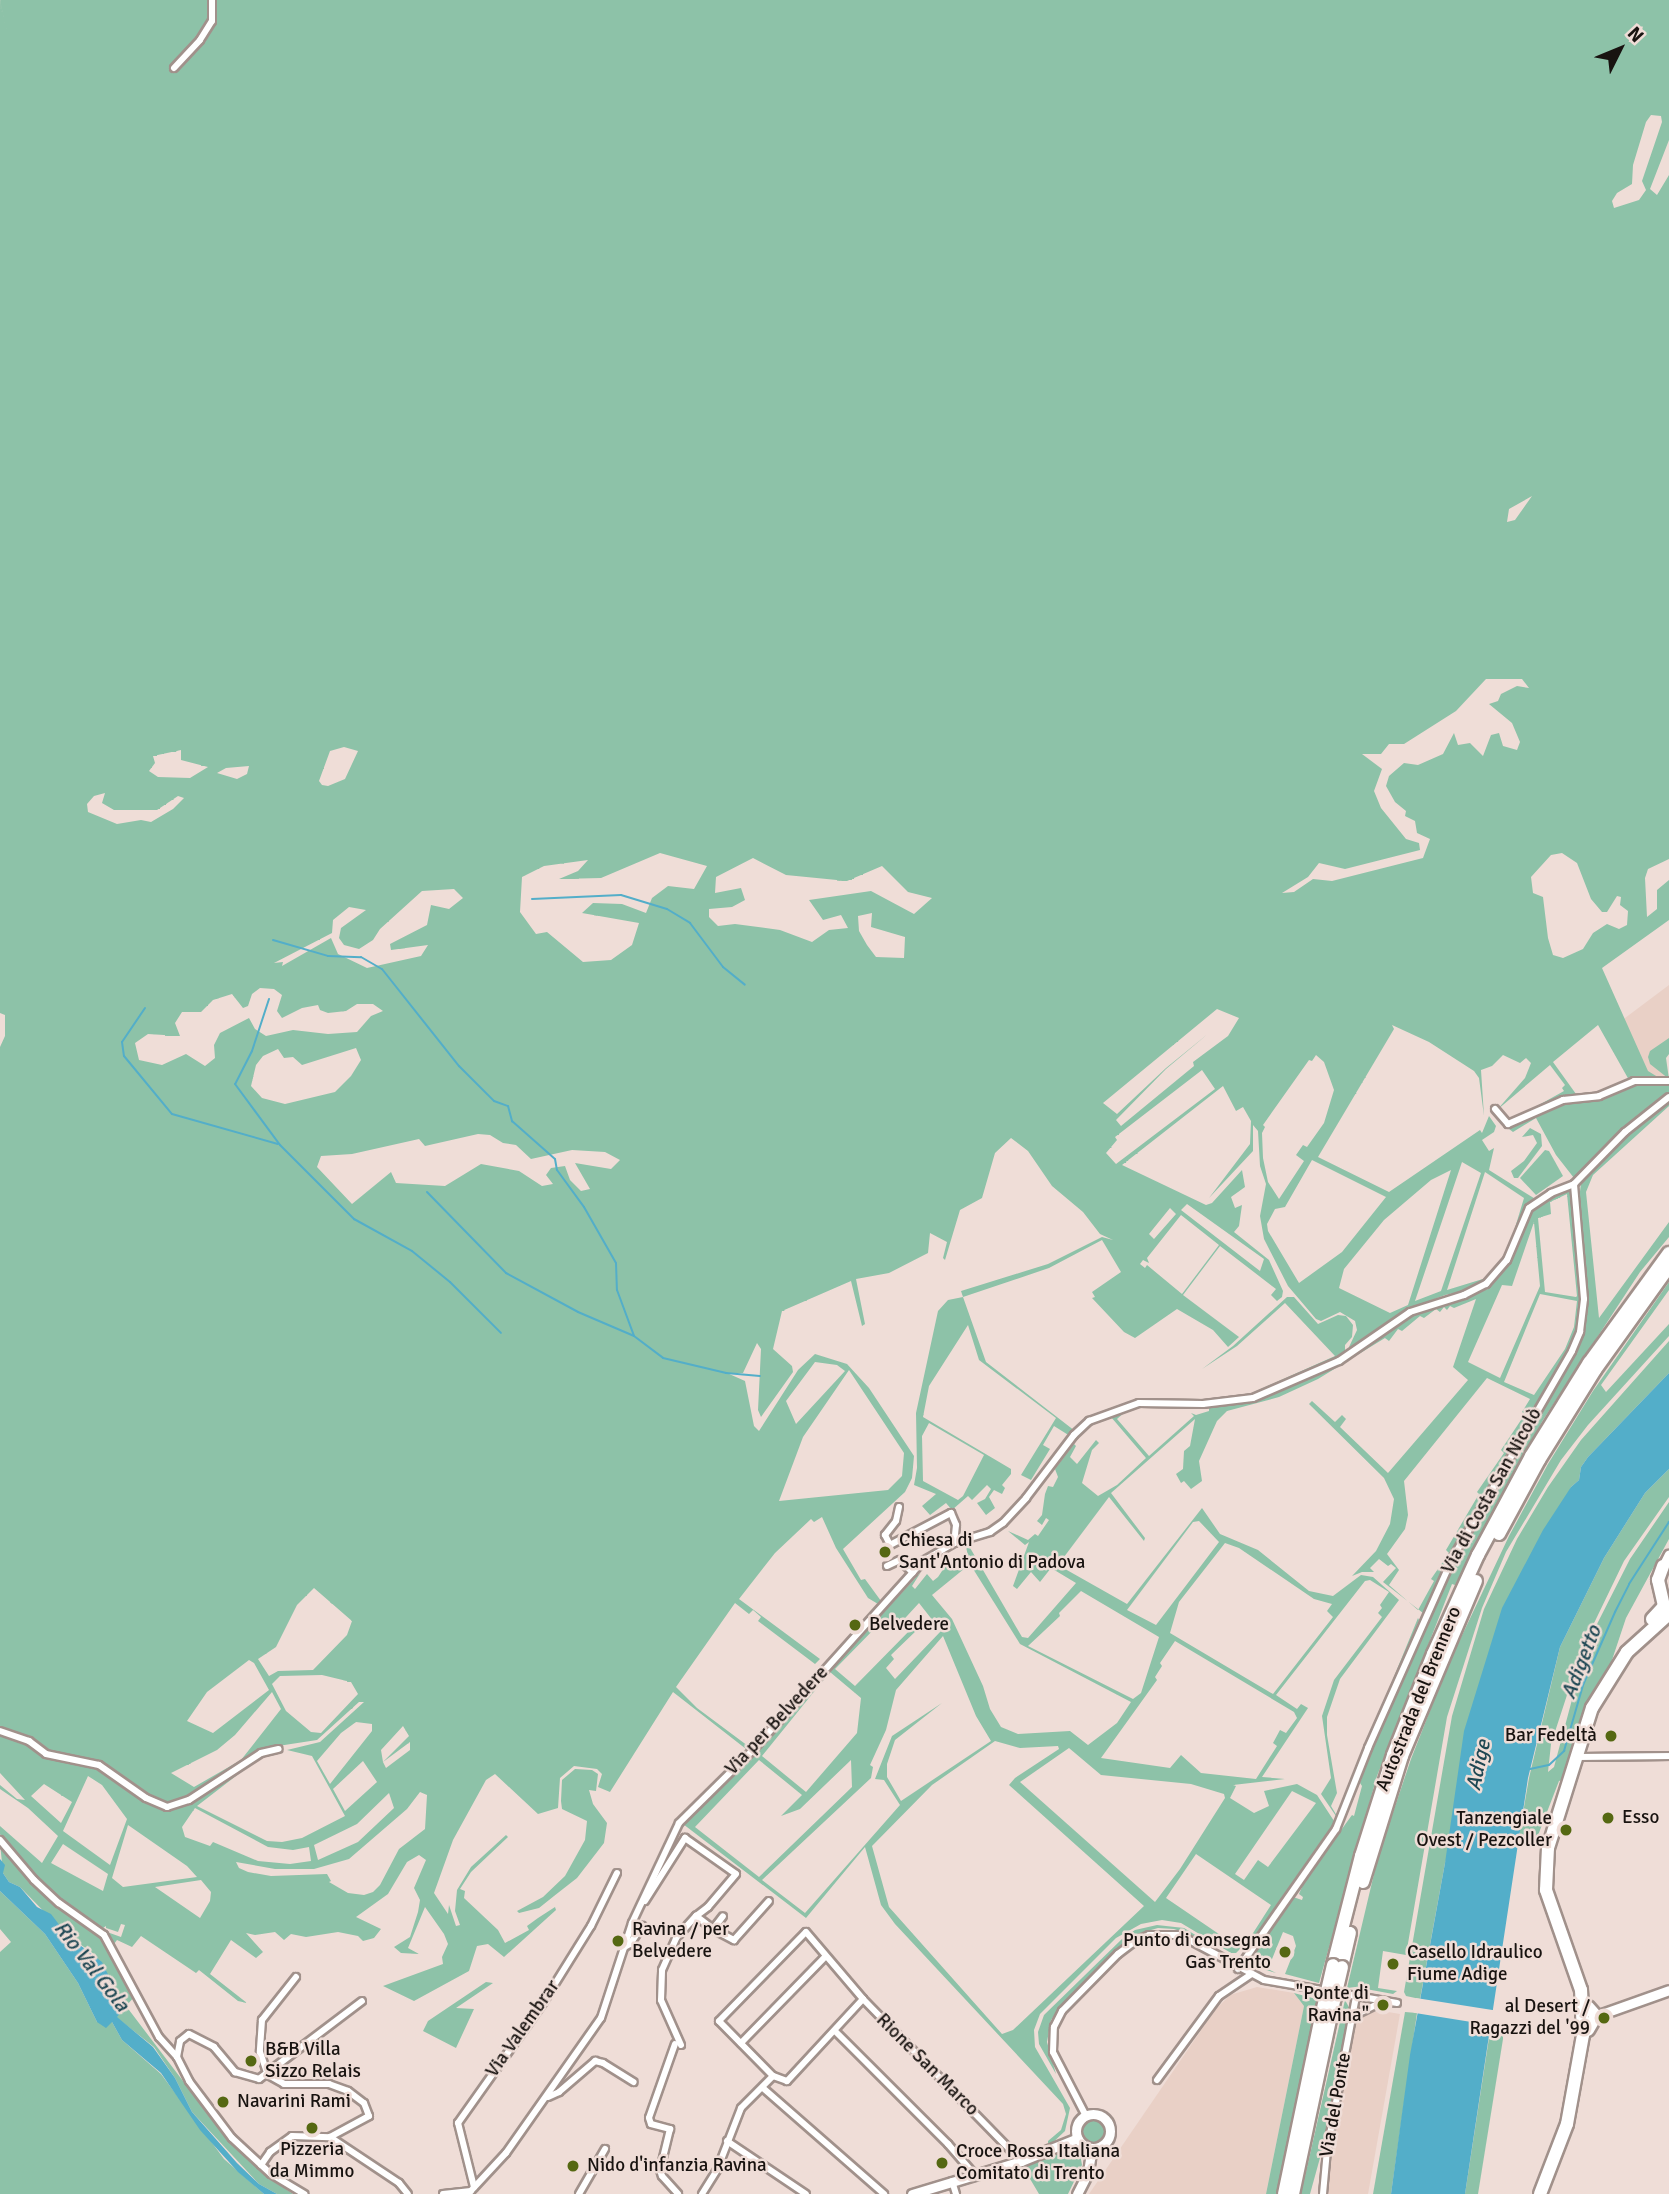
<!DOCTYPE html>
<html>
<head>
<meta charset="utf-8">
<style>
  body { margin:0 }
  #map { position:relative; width:1669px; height:2194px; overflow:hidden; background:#efddd7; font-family:Signika,sans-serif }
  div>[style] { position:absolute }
  .built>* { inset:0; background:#e9d0c6 }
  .green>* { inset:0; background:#8dc2a8 }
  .round { border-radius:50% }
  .water>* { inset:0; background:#53aec9 }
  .pier>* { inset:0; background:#efddd7; transform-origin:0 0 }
  .stream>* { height:2px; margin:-1px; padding:0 1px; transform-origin:1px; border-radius:1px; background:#53aec9 }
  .roads { filter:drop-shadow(2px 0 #a1918b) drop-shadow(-2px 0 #a1918b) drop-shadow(0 2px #a1918b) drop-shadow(0 -2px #a1918b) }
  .street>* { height:6px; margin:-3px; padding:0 3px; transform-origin:3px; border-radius:3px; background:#fff }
  .secondary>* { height:9px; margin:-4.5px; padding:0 4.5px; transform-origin:4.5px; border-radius:4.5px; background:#fff }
  .secondary>.ring { margin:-4.5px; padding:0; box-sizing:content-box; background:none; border:9px solid #fff; border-radius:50% }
  .highway>* { height:12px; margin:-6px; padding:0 6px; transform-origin:6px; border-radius:6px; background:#fff }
  .bridges { filter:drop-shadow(2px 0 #a1918b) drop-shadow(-2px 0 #a1918b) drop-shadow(0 2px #a1918b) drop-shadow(0 -2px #a1918b) }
  .highway-bridge>* { height:12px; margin:-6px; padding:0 6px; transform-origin:6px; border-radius:6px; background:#fff }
  .dots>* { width:19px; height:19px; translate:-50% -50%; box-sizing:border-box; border:4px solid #efddd7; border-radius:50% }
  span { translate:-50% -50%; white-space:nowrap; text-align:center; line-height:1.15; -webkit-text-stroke:5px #efddd7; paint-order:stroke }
  .street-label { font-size:19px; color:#181310 }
  .poi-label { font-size:19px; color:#181310 }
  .left { translate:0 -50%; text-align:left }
  .right { translate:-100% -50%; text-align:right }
  .water-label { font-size:21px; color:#1e4753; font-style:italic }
  .north { position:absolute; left:1585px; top:14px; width:70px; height:70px; -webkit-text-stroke:5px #efddd7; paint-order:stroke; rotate:47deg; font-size:19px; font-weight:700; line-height:28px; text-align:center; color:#181310 }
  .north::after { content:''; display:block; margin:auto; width:24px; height:32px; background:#181310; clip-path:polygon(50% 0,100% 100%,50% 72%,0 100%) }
</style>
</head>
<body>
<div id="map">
  <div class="built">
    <div style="clip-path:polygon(1669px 985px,1669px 1054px,1665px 1057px,1668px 1078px,1641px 1079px,1617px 1024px)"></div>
    <div style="clip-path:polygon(1257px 1987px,1294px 1993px,1304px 2006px,1266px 2194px,1089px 2194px,1215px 2010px,1230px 1995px)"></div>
    <div style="clip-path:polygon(1382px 2011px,1400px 2014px,1368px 2194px,1325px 2194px,1330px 2143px,1356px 2018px,1363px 2013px)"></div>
  </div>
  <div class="green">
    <div style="clip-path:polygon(evenodd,0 0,1669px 0,1669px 140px,1650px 189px,1657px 195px,1669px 175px,1669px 859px,1648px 869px,1645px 878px,1647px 917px,1657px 909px,1657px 890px,1669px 880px,1669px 920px,1602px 968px,1648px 1071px,1661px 1079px,1629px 1080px,1598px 1025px,1553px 1062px,1576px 1094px,1564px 1097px,1508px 1122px,1564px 1091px,1562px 1088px,1565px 1085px,1550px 1065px,1497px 1110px,1525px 1078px,1531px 1063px,1526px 1058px,1520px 1063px,1503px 1055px,1492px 1066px,1481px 1070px,1484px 1116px,1479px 1078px,1474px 1071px,1429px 1042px,1392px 1025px,1394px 1029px,1318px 1157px,1389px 1192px,1480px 1130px,1482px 1133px,1489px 1116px,1496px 1126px,1494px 1132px,1482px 1140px,1489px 1151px,1494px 1148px,1489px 1170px,1537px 1200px,1525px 1210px,1509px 1253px,1490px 1280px,1472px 1289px,1445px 1295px,1406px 1310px,1352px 1351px,1349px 1347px,1357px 1330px,1355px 1321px,1340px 1312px,1321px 1321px,1316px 1319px,1288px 1286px,1264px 1239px,1260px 1216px,1266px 1184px,1260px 1166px,1258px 1131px,1253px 1125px,1253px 1151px,1209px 1198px,1250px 1144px,1251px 1121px,1243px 1107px,1236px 1111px,1223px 1086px,1122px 1165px,1206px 1205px,1212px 1203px,1242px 1170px,1245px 1187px,1231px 1197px,1235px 1208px,1242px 1205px,1239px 1226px,1234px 1232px,1269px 1260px,1283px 1291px,1282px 1297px,1277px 1301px,1271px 1295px,1276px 1289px,1220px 1246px,1183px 1295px,1239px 1337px,1228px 1347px,1213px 1330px,1177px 1309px,1135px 1338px,1124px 1332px,1092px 1298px,1095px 1297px,1092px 1292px,1121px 1272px,1102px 1240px,1049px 1268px,963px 1297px,986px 1362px,1075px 1431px,1070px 1436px,1054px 1426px,1043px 1445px,1050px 1449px,1031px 1480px,1021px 1475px,1056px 1418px,979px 1360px,968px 1325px,929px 1386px,923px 1417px,1011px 1469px,1011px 1474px,1002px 1485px,1005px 1488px,1002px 1494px,994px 1490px,989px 1497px,995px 1508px,986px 1515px,977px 1503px,985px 1499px,991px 1489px,987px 1485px,972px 1500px,968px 1496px,952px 1510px,946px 1503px,930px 1515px,922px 1506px,936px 1494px,914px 1485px,917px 1468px,916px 1413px,938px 1311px,948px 1300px,963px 1297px,961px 1291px,1048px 1264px,1102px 1237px,1113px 1240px,1100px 1234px,1083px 1212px,1052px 1186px,1028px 1151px,1011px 1138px,995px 1153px,982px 1198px,960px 1210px,945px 1260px,943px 1258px,947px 1242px,930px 1233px,928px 1253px,889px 1273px,856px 1279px,865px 1324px,862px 1326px,851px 1281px,782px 1311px,773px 1349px,792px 1366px,793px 1372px,761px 1417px,758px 1410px,761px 1349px,757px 1343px,743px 1373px,727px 1373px,745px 1381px,754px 1426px,759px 1431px,798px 1370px,815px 1354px,847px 1364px,869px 1388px,914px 1456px,912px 1478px,905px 1492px,843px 1549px,861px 1580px,865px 1579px,881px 1601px,878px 1604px,868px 1598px,836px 1548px,822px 1517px,814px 1522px,811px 1519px,775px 1553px,739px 1599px,820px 1659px,815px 1664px,758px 1621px,761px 1617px,753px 1610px,749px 1614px,735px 1603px,676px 1687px,697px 1708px,748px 1746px,746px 1749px,673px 1692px,610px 1792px,598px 1787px,602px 1774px,597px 1769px,574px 1766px,560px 1778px,558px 1808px,538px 1814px,495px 1774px,486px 1780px,453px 1840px,434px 1893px,448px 1914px,449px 1905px,456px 1926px,460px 1925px,455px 1911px,457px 1890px,471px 1867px,506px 1835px,508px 1837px,471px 1872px,460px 1889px,465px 1891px,464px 1898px,498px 1930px,505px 1943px,529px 1930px,527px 1926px,538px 1918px,555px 1907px,556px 1910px,504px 1957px,488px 1944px,477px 1946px,469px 1971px,414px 2001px,383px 1986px,443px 1964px,442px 1957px,448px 1944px,444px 1934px,425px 1907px,408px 1948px,419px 1954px,401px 1953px,394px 1947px,410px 1937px,418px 1912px,420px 1900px,414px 1888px,426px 1860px,419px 1855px,407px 1862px,388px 1894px,356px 1917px,381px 1929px,374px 1938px,363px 1941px,358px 1936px,338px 1932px,306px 1937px,291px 1934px,284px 1940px,275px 1932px,255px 1935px,246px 1933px,263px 1952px,256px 1958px,231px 1940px,210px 1974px,247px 2003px,238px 2001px,199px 1970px,196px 1973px,141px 1936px,132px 1947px,117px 1940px,114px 1944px,107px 1932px,121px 1937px,125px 1925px,121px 1924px,118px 1932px,106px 1928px,106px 1926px,103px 1928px,64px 1904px,16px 1858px,0 1834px,0 1826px,42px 1863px,58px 1836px,28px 1808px,0 1789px,0 1785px,17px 1799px,25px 1800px,0 1773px,0 1733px,29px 1743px,47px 1757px,98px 1767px,145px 1800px,169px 1810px,189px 1802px,245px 1769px,197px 1806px,267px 1841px,282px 1842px,302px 1838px,345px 1816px,312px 1756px,287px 1750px,320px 1742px,364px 1702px,359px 1702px,317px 1740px,265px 1748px,189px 1798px,170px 1804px,142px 1793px,104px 1766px,48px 1753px,27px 1739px,0 1728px,0 1047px,5px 1036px,5px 1015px,0 1013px,0 0,1651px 115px,1661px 116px,1662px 122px,1642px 181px,1646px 190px,1639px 200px,1614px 208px,1612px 201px,1617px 193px,1632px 184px,1633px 165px,1646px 122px,1651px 115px,0 0,1532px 496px,1515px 520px,1507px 522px,1509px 509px,1532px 496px,0 0,1486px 679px,1522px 679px,1529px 688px,1517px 686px,1501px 694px,1498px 701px,1489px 704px,1512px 723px,1520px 742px,1517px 750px,1503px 746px,1499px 733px,1491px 735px,1483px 756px,1470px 743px,1458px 745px,1454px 733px,1443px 754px,1418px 765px,1404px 763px,1389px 776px,1386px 786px,1395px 802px,1406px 811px,1405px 816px,1415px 821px,1417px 833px,1430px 839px,1423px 858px,1332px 881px,1313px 879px,1294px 892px,1282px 893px,1308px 877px,1319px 863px,1345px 869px,1420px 850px,1419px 843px,1406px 839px,1381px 808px,1374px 791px,1382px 769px,1362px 754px,1381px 754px,1389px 744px,1404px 744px,1456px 711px,1486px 679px,0 0,344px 747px,358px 751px,345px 779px,328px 786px,322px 785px,319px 781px,330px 751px,344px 747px,0 0,181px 750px,181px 760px,208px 767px,190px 778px,158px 777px,149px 771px,155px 763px,153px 756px,181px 750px,0 0,249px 766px,247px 774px,237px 779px,217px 773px,226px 768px,249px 766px,0 0,105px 793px,102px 803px,114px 810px,157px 810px,178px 796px,184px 798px,173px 809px,151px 822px,141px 820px,117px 824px,88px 812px,87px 804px,94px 796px,105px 793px,0 0,660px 853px,707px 866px,694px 889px,668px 886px,652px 898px,646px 913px,622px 904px,593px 903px,582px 913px,639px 923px,632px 945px,611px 960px,583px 962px,547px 932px,536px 934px,520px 912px,522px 877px,544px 866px,588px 860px,578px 871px,559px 879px,601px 878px,660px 853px,0 0,1562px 853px,1577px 863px,1591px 899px,1602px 912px,1607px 912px,1617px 896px,1621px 897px,1620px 905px,1628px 911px,1627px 925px,1619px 929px,1607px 924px,1593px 933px,1583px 949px,1563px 958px,1553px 955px,1548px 938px,1543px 897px,1533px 893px,1531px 877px,1551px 855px,1562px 853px,0 0,753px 858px,786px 875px,847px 881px,882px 866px,908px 892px,932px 898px,914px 914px,871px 891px,809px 900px,823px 920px,841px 915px,848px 928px,829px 930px,812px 942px,780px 930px,735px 924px,718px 926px,709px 917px,709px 909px,732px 907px,745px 900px,741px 888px,715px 893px,716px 877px,753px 858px,0 0,454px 889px,463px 898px,449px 909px,431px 905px,427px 925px,390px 944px,391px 950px,428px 945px,421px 956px,367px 968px,338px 954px,331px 938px,282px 966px,283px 962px,274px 963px,332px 933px,333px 920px,349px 907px,366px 910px,341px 928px,339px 938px,344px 945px,359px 949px,373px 940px,380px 929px,422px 891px,454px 889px,0 0,872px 913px,871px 927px,905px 937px,904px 958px,876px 957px,867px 945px,859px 931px,858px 916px,872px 913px,0 0,260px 988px,274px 989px,282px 995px,277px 1011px,282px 1018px,302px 1008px,318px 1005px,320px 1010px,328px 1013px,346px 1011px,357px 1004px,373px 1004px,383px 1011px,371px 1016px,357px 1032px,328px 1034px,293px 1030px,266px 1036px,255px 1029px,249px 1018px,220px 1033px,214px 1045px,215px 1058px,205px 1066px,186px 1054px,162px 1065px,139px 1060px,135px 1043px,148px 1034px,180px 1036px,175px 1023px,182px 1012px,201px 1012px,213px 1000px,232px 994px,243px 1008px,248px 1006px,252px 994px,260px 988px,0 0,1217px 1009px,1239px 1018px,1228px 1036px,1193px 1062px,1194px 1066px,1121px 1126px,1116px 1120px,1166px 1069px,1209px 1033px,1166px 1068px,1117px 1114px,1103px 1103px,1217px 1009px,0 0,356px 1048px,361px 1060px,351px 1076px,335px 1092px,285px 1104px,262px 1098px,251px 1086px,256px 1065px,263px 1056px,278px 1049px,284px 1058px,293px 1057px,302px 1065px,356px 1048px,0 0,1316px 1055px,1324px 1062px,1334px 1090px,1324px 1123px,1307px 1147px,1303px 1145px,1296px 1155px,1304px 1161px,1279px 1199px,1268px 1182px,1263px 1158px,1262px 1133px,1265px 1127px,1263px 1125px,1309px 1060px,1312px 1061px,1316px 1055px,0 0,1202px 1070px,1215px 1089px,1116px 1164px,1106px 1153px,1117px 1140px,1115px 1137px,1202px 1070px,0 0,478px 1134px,490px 1135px,503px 1143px,516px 1145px,531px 1159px,572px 1150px,605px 1152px,620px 1160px,611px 1169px,575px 1163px,590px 1189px,581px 1191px,570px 1180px,565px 1166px,551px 1168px,546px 1175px,553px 1184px,542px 1186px,519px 1171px,481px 1164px,445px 1186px,396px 1183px,391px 1172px,352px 1204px,317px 1167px,321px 1156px,352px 1154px,419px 1139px,425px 1146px,478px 1134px,0 0,1312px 1160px,1386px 1197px,1342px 1252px,1299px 1283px,1268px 1231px,1267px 1224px,1275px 1209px,1285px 1207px,1312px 1160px,0 0,1462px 1162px,1481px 1173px,1441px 1291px,1415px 1301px,1462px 1162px,0 0,1451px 1170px,1408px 1305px,1390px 1313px,1339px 1288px,1344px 1269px,1384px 1220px,1431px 1180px,1451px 1170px,0 0,1485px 1172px,1524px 1198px,1508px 1251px,1486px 1278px,1447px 1290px,1485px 1172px,0 0,1187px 1204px,1264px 1259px,1260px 1271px,1181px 1210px,1187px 1204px,0 0,1170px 1208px,1176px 1214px,1154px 1239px,1149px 1234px,1170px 1208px,0 0,1181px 1215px,1219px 1245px,1182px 1294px,1147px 1265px,1145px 1268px,1140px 1264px,1143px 1260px,1149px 1263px,1147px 1258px,1181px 1215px,0 0,815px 1362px,837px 1365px,845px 1371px,796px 1424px,786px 1401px,815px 1362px,0 0,849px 1370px,904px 1453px,902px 1476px,888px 1490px,779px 1501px,803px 1437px,849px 1370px,0 0,929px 1423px,984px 1455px,963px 1496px,958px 1500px,923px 1481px,922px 1436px,929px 1423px,0 0,314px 1588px,352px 1621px,347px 1635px,313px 1670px,278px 1671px,269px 1676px,258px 1659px,276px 1647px,297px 1605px,314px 1588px,0 0,249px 1660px,254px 1663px,269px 1690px,213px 1733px,187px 1721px,207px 1692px,249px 1660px,0 0,322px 1675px,351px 1682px,358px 1694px,321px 1733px,311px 1732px,286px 1711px,272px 1684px,280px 1676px,322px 1675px,0 0,272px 1692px,281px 1709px,241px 1760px,194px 1787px,171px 1773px,217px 1750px,235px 1735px,272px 1692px,0 0,356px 1722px,372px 1724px,372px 1731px,330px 1784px,317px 1761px,341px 1733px,356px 1722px,0 0,403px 1726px,409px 1736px,383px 1762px,381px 1750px,403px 1726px,0 0,410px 1742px,410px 1750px,386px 1768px,383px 1762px,410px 1742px,0 0,363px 1761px,377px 1782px,345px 1811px,333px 1789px,363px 1761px,0 0,88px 1776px,102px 1785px,127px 1819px,110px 1865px,63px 1831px,88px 1776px,0 0,44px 1784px,72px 1802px,61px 1823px,31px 1796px,44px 1784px,0 0,420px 1792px,427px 1795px,425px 1829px,399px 1849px,380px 1885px,373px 1892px,364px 1895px,348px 1893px,329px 1882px,331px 1881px,327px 1874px,271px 1876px,248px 1872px,239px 1868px,236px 1862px,275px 1869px,314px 1869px,349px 1859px,407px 1809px,420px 1792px,0 0,389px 1793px,394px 1808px,358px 1842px,318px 1860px,314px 1845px,357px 1824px,389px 1793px,0 0,195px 1808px,268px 1847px,293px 1850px,309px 1847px,311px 1861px,290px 1864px,258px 1861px,213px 1842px,210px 1846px,185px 1837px,182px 1827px,195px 1808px,0 0,128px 1825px,187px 1866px,197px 1877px,123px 1887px,112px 1878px,128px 1825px,0 0,63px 1844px,108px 1874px,103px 1891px,51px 1863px,63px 1844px,0 0,201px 1880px,211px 1892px,210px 1901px,200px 1918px,155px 1887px,201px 1880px)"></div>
    <div style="clip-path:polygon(1669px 1038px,1669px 1054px,1666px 1058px,1669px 1079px,1650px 1064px,1648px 1057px,1650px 1051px)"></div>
    <div style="clip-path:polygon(1663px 1083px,1669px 1086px,1669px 1094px,1640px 1115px,1574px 1178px,1556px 1155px,1536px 1118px,1513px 1132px,1509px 1129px,1549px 1108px,1574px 1099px,1634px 1084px)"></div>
    <div style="clip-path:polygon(1669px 1101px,1669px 1106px,1593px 1175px,1586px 1192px,1599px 1318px,1669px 1222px,1669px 1237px,1640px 1272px,1543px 1420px,1455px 1585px,1452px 1584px,1377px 1776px,1319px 1983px,1285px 1974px,1296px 1946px,1293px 1936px,1283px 1932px,1268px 1969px,1276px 1973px,1256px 1967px,1257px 1958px,1253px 1955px,1293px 1897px,1302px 1900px,1303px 1897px,1299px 1894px,1305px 1880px,1352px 1815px,1354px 1816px,1362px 1786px,1360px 1783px,1372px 1748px,1435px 1601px,1490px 1495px,1582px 1337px,1588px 1310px,1579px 1200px,1581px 1183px,1628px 1133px)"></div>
    <div style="clip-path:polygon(1530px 1128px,1541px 1134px,1542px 1146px,1518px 1178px,1514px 1178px,1511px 1171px,1524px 1161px,1537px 1143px,1533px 1135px,1522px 1137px)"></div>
    <div style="clip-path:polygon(1545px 1150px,1549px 1151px,1563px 1176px,1536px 1195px,1520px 1178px)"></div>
    <div style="clip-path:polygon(evenodd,1570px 1186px,1582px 1306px,1580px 1324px,1573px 1344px,1468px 1527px,1423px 1613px,1383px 1582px,1396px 1568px,1391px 1564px,1388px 1566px,1379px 1559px,1370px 1568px,1374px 1572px,1362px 1572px,1352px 1576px,1376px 1551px,1390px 1524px,1394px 1499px,1384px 1478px,1309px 1404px,1312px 1401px,1335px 1422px,1342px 1415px,1346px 1419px,1340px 1427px,1388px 1473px,1468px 1380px,1453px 1367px,1476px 1299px,1454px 1308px,1450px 1306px,1447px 1310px,1444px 1307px,1440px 1312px,1436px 1309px,1424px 1318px,1420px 1316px,1402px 1331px,1398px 1329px,1389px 1341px,1385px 1338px,1318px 1379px,1279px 1397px,1227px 1411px,1217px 1421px,1199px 1461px,1202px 1481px,1191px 1489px,1184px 1481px,1181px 1483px,1176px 1474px,1183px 1469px,1184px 1451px,1190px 1446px,1195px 1419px,1111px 1493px,1145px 1538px,1144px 1541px,1109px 1497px,1058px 1565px,1127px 1604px,1202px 1508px,1220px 1534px,1258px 1550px,1309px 1591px,1333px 1596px,1361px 1575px,1373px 1577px,1399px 1600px,1340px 1679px,1327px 1717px,1327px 1735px,1337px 1793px,1331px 1806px,1337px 1816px,1418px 1618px,1419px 1620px,1338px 1819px,1321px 1794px,1331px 1778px,1322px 1716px,1334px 1680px,1382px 1617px,1378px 1613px,1382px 1608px,1380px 1605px,1389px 1592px,1370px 1580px,1365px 1581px,1276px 1695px,1297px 1709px,1301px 1704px,1308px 1708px,1262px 1777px,1285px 1779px,1233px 1785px,1236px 1786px,1230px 1798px,1254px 1813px,1269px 1806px,1264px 1791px,1297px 1784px,1317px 1795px,1336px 1824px,1247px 1950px,1242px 1947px,1236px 1953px,1231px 1953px,1181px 1923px,1162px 1920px,1141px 1924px,1116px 1938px,1040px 2014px,1034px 2030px,1035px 2047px,1070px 2108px,1065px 2131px,1048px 2147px,1048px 2141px,1061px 2130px,1066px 2114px,1063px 2104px,895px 1924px,881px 1905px,865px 1847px,806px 1918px,683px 1824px,738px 1769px,921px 1572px,912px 1586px,915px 1589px,927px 1574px,933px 1581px,938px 1577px,948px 1562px,952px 1560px,957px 1566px,969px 1560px,966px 1547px,969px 1546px,1022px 1637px,1028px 1638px,1076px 1583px,1051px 1568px,1040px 1582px,1031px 1572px,1017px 1589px,1013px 1586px,1029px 1542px,1025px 1545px,1008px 1531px,1028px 1540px,1035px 1534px,1038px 1536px,1049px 1520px,1046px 1518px,1042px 1525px,1037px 1521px,1042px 1515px,1045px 1494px,1048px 1486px,1053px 1487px,1058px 1477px,1055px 1469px,1074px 1444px,1076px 1446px,1070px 1457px,1077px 1464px,1096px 1440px,1099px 1443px,1092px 1450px,1082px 1483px,1098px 1496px,1117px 1485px,1146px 1458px,1111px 1417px,1126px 1411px,1117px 1419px,1149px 1456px,1194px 1416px,1191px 1413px,1196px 1415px,1209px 1411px,1209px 1406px,1239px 1403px,1268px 1395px,1352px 1356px,1384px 1330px,1413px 1313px,1488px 1289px,1511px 1259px,1530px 1210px,1570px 1186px,1567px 1194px,1577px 1296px,1576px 1297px,1545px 1292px,1538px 1218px,1551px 1214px,1550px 1202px,1567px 1194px,1570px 1186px,1534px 1222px,1540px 1286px,1500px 1378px,1468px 1362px,1502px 1285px,1512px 1286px,1534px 1222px,1570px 1186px,1540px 1294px,1577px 1301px,1574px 1327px,1565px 1349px,1534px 1395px,1504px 1382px,1540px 1294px,1570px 1186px,1487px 1378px,1530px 1399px,1522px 1412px,1525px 1414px,1501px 1450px,1504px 1453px,1477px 1492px,1479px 1494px,1446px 1550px,1449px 1553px,1431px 1579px,1434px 1581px,1418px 1610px,1389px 1585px,1399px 1570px,1387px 1554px,1405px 1529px,1408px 1515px,1404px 1481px,1487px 1378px,1570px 1186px,1199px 1521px,1219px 1542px,1156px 1625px,1127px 1610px,1193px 1522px,1199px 1521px,1570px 1186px,1225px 1543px,1239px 1548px,1314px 1599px,1332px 1604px,1327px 1611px,1333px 1617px,1273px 1694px,1170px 1633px,1179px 1602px,1225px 1543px,1570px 1186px,970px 1564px,1020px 1644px,1131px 1702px,1117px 1723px,1088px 1745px,1070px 1731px,1018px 1734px,1001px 1727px,990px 1709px,983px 1686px,952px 1619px,932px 1595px,970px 1564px,1570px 1186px,1081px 1591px,1159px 1637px,1141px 1693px,1133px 1699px,1028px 1646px,1060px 1616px,1059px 1613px,1081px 1591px,1570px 1186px,919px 1603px,941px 1631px,895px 1679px,886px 1668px,894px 1659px,891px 1655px,918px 1629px,914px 1626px,855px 1686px,835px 1669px,884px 1619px,895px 1629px,919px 1603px,1570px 1186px,943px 1636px,976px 1716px,991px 1741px,901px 1801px,887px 1777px,887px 1764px,895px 1740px,942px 1703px,892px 1736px,875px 1779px,884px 1780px,900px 1805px,805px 1913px,762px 1880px,871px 1778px,873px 1767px,870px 1765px,886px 1730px,896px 1690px,943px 1636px,1570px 1186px,1175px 1641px,1294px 1712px,1297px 1718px,1286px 1733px,1280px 1730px,1273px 1743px,1277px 1746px,1256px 1779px,1201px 1773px,1181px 1755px,1170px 1768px,1101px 1758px,1157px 1680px,1155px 1677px,1162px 1666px,1160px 1663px,1175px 1641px,1570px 1186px,830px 1672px,861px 1698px,857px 1733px,806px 1792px,762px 1756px,830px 1672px,1570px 1186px,995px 1741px,1020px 1748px,1058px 1746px,1059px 1749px,1015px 1778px,1009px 1785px,1144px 1906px,1013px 2030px,1002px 2034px,889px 1907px,872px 1846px,932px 1785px,995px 1741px,1570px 1186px,1069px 1748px,1101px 1775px,1191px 1784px,1224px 1794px,1225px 1798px,1180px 1869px,1155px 1902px,1020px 1782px,1069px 1748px,1570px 1186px,759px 1760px,802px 1795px,781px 1816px,800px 1809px,851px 1760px,852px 1787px,759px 1877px,695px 1827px,759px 1760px,1570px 1186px,1292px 1791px,1316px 1803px,1268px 1867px,1258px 1860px,1244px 1880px,1235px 1874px,1292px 1791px,1570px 1186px,1196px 1854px,1271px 1905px,1246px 1944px,1239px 1939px,1235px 1945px,1166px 1898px,1196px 1854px)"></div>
    <div style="clip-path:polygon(1669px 1282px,1669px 1290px,1601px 1385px,1606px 1392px,1669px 1324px,1669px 1336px,1588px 1425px,1561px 1460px,1506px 1552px,1482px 1608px,1447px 1717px,1406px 1955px,1383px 1951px,1378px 1988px,1397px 1991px,1393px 1994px,1355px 1987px,1347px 1988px,1378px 1857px,1411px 1759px,1448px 1665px,1509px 1536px,1548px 1464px,1593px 1391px)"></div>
    <div style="clip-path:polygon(1287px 1297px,1294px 1297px,1318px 1324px,1338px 1315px,1346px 1316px,1353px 1325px,1352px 1337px,1345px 1345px,1345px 1354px,1255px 1395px,1198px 1403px,1188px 1401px,1245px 1396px,1335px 1356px,1285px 1303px,1237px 1346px,1202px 1369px,1233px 1346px)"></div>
    <div style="clip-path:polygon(1669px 1341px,1669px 1373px,1588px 1457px,1581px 1467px,1579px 1480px,1571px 1487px,1445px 1863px,1420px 1999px,1406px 1996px,1404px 1992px,1452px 1716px,1484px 1609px,1517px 1539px,1548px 1487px,1581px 1440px)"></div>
    <div style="clip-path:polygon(1669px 1469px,1669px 1497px,1624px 1561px,1583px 1646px,1551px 1744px,1548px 1772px,1554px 1767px,1585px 1651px,1596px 1626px,1630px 1559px,1669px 1502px,1669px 1539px,1626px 1618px,1612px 1660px,1585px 1721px,1566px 1779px,1559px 1781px,1535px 1843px,1518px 1842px,1529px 1778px,1560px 1647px,1604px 1558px,1645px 1493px)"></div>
    <div style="clip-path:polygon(575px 1769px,592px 1770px,598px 1774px,596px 1791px,589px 1790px,593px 1804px,607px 1823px,604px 1843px,577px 1878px,554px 1896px,539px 1908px,519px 1913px,517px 1911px,543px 1897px,565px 1876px,585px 1840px,587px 1821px,562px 1809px,561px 1801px,562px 1780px)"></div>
    <div style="clip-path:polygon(0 1843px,19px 1867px,104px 1939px,128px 1987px,136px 1995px,126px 2006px,224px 2135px,265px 2175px,293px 2194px,277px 2194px,259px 2184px,192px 2112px,175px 2078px,154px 2047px,116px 2017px,94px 1954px,67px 1935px,20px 1887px,9px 1882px,3px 1873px)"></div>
    <div style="clip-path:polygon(0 1891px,45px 1934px,78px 1983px,97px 2022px,112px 2022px,122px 2040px,161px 2074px,224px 2159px,264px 2194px,0 2194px,0 1952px,11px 1942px,0 1929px)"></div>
    <div style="clip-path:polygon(1157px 1925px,1184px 1928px,1202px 1939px,1174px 1929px,1158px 1928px,1137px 1934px,1123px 1944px,1061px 2006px,1051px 2020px,1047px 2042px,1056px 2074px,1039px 2044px,1038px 2032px,1044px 2015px,1122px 1939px,1135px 1930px)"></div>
    <div style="clip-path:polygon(486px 1982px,493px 1983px,456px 2008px,474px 2009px,456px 2048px,423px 2031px,428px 2021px)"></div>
    <div style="clip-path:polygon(1294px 1993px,1316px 1999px,1317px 2006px,1276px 2194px,1266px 2194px,1304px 2006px)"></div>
    <div style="clip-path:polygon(1345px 2000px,1351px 2011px,1328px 2129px,1310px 2194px,1301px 2194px)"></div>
    <div style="clip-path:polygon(1405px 2012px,1417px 2013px,1391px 2194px,1373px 2194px)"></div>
    <div style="clip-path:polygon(1491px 2025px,1503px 2032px,1503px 2039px,1478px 2194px,1465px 2194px)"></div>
    <div class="round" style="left:1080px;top:2118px;width:26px;height:26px"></div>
    <div style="clip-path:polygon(1076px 2150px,1080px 2154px,1082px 2165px,1068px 2194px,1039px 2194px,1023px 2167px,1018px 2170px,1010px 2168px,1058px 2151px,1060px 2154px)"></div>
  </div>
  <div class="water">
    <div style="clip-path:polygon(1669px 1373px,1669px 1469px,1645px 1493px,1604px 1558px,1560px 1647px,1528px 1778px,1465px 2194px,1391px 2194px,1410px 2055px,1445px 1863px,1464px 1731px,1502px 1608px,1543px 1530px,1571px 1487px,1579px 1480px,1581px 1467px,1588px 1457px)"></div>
    <div style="clip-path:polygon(0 1859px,5px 1865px,3px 1873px,9px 1882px,20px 1887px,37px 1907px,51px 1914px,67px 1935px,102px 1962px,124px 2008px,117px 2017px,153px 2047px,175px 2078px,192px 2112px,237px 2163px,259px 2184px,277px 2194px,264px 2194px,238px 2172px,200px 2130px,161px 2073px,122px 2040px,112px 2022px,106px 2028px,97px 2022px,78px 1983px,45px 1934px,0 1891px)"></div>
  </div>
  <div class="pier">
    <div style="left:1416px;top:1998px;width:79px;height:15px;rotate:9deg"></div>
  </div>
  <div class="stream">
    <div style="left:532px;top:899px;width:89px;rotate:-2.6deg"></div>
    <div style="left:621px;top:895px;width:48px;rotate:16.9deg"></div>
    <div style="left:667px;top:909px;width:27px;rotate:31deg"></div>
    <div style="left:690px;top:923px;width:55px;rotate:53.1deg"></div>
    <div style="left:723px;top:967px;width:28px;rotate:39deg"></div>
    <div style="left:273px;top:940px;width:57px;rotate:16.2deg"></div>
    <div style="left:328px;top:956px;width:33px;rotate:2deg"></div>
    <div style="left:361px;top:957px;width:24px;rotate:30deg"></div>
    <div style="left:382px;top:969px;width:124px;rotate:51.6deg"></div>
    <div style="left:459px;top:1066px;width:49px;rotate:45deg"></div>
    <div style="left:494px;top:1101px;width:15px;rotate:20deg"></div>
    <div style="left:508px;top:1106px;width:16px;rotate:75deg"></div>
    <div style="left:512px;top:1121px;width:57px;rotate:41.5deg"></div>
    <div style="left:555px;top:1159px;width:11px;rotate:80deg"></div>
    <div style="left:557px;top:1170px;width:46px;rotate:53.9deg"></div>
    <div style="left:584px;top:1207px;width:64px;rotate:60.3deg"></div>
    <div style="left:616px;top:1263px;width:27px;rotate:88deg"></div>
    <div style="left:617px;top:1290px;width:49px;rotate:69.7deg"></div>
    <div style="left:269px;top:999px;width:55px;rotate:108.1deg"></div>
    <div style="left:252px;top:1051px;width:37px;rotate:117deg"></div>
    <div style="left:235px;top:1084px;width:76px;rotate:53.6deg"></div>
    <div style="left:280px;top:1145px;width:105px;rotate:45deg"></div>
    <div style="left:354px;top:1219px;width:66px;rotate:28.9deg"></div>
    <div style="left:412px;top:1251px;width:49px;rotate:39.2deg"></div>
    <div style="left:450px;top:1282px;width:72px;rotate:45deg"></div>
    <div style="left:145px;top:1008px;width:41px;rotate:124.1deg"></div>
    <div style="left:122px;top:1042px;width:14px;rotate:82deg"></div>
    <div style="left:124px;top:1056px;width:75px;rotate:50.4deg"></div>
    <div style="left:172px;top:1114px;width:110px;rotate:15.8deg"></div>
    <div style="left:427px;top:1192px;width:113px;rotate:45.7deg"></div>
    <div style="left:506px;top:1273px;width:82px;rotate:28.4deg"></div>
    <div style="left:578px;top:1312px;width:61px;rotate:23.2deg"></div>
    <div style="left:634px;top:1336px;width:36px;rotate:37deg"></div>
    <div style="left:663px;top:1358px;width:65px;rotate:13.4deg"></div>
    <div style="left:726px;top:1373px;width:34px;rotate:5deg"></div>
    <div style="left:1530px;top:1769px;width:19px;rotate:-12deg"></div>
    <div style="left:1549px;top:1765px;width:21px;rotate:-43deg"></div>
    <div style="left:1564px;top:1751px;width:69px;rotate:-73.9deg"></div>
    <div style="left:1583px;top:1685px;width:80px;rotate:-66.3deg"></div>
    <div style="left:1615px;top:1612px;width:31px;rotate:-63deg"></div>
    <div style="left:1629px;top:1584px;width:74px;rotate:-57.2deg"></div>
  </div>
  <div class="roads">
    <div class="street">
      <div style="left:174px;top:68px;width:38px;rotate:-47deg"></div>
      <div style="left:200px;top:40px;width:22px;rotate:-58deg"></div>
      <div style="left:212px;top:21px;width:21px;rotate:-90deg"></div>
      <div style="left:1495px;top:1109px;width:20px;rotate:49deg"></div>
      <div style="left:1508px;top:1124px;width:60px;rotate:-23.6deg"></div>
      <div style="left:1563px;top:1100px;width:36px;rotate:-6deg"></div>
      <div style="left:1599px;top:1096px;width:38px;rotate:-23deg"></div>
      <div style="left:1634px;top:1081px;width:35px"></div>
      <div style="left:899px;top:1507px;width:14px;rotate:102deg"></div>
      <div style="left:896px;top:1521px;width:18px;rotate:128deg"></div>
      <div style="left:885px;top:1535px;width:11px;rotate:63deg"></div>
      <div style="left:890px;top:1545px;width:69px;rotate:-27.7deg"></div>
      <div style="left:951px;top:1513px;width:13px;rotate:67deg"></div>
      <div style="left:956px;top:1525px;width:18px;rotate:96deg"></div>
      <div style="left:887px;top:1566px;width:14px;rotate:-25deg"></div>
      <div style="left:900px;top:1560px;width:18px;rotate:45deg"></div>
      <div style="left:0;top:1731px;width:31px;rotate:19deg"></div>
      <div style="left:29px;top:1741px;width:21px;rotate:37deg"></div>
      <div style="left:46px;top:1754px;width:54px;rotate:11.7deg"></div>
      <div style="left:99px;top:1765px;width:57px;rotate:35.1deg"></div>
      <div style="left:146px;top:1798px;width:23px;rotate:23deg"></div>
      <div style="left:167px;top:1807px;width:23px;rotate:-18deg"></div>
      <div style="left:189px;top:1800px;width:86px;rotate:-33.1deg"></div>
      <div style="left:261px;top:1753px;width:18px;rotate:-13deg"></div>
      <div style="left:1582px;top:1757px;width:87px;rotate:-0.7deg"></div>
      <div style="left:0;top:1840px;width:52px;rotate:49.6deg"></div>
      <div style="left:34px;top:1880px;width:34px;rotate:43deg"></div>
      <div style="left:59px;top:1903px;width:55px;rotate:35.4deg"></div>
      <div style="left:104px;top:1935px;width:116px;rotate:61.7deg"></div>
      <div style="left:159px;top:2037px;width:27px;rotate:48deg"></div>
      <div style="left:177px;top:2057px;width:27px;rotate:63deg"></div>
      <div style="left:189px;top:2081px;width:71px;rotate:53deg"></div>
      <div style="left:232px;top:2138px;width:53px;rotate:42.7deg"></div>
      <div style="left:271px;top:2174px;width:39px;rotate:31deg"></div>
      <div style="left:645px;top:1901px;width:75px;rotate:-57.6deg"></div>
      <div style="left:685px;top:1838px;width:62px;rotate:35.2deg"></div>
      <div style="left:736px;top:1874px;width:43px;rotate:130.3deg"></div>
      <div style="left:708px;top:1907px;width:15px;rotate:143deg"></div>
      <div style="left:696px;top:1916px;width:21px;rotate:37deg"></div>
      <div style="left:713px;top:1929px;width:16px;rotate:-52deg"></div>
      <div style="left:713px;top:1929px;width:24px;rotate:28deg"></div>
      <div style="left:734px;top:1940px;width:52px;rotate:-48.1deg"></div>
      <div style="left:623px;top:1948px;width:8px;rotate:-30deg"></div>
      <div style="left:630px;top:1944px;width:22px;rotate:-56deg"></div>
      <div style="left:1238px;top:1969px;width:171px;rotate:-55deg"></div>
      <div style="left:1336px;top:1829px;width:87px;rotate:-68.4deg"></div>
      <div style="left:1368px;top:1748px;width:207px;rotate:-66deg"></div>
      <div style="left:1452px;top:1559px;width:240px;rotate:-60deg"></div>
      <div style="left:1572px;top:1351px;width:21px;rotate:-67deg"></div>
      <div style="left:1580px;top:1332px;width:33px;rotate:-83deg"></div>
      <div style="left:1584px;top:1299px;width:115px;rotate:-95deg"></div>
      <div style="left:1574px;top:1184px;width:73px;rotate:-45.6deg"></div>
      <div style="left:1625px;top:1132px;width:56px;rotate:-38.5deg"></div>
      <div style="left:296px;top:1977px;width:55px;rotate:128.3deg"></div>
      <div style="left:262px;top:2020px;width:32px;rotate:94deg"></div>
      <div style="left:260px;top:2052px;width:24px;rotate:71deg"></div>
      <div style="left:268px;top:2075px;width:18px;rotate:29deg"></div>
      <div style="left:284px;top:2084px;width:45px"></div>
      <div style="left:329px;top:2084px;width:20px;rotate:20deg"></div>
      <div style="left:348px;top:2091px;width:20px;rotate:37deg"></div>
      <div style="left:364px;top:2103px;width:14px;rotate:69deg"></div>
      <div style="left:369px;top:2116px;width:44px;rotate:151.7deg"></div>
      <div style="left:863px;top:1999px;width:112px;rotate:132.8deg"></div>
      <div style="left:787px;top:2081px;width:15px;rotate:-160deg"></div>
      <div style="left:773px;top:2076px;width:77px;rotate:-134.5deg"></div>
      <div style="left:719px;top:2021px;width:124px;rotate:-45.7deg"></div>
      <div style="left:806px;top:1932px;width:88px;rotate:49.6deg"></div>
      <div style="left:863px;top:1999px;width:226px;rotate:45.7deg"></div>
      <div style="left:1353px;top:2016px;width:34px;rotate:-26deg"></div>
      <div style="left:835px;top:2031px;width:160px;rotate:45deg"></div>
      <div style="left:948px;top:2144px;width:40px;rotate:49deg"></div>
      <div style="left:741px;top:2043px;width:120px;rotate:-45.7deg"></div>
      <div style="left:675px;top:2044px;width:78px;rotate:109.4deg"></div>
      <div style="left:649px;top:2118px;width:6px;rotate:72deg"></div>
      <div style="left:651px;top:2124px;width:20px;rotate:15deg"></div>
      <div style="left:670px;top:2129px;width:42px;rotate:103.7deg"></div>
      <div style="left:660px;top:2170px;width:6px;rotate:72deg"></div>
      <div style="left:662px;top:2176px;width:24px;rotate:48deg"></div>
      <div style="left:681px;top:2045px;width:49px;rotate:-114deg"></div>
      <div style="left:661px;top:2000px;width:30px;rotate:-88deg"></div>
      <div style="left:662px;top:1970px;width:35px;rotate:-66deg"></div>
      <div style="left:676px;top:1938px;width:30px;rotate:-48deg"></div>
      <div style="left:177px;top:2057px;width:16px;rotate:-79deg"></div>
      <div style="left:180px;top:2041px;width:11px;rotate:-38deg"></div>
      <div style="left:189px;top:2034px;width:28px;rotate:27deg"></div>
      <div style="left:214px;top:2047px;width:33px;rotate:50deg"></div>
      <div style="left:235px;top:2072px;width:25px;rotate:16deg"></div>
      <div style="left:259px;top:2079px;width:129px;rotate:-37.1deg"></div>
      <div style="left:1157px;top:2080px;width:104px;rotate:-53.6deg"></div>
      <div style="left:1219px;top:1996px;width:37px;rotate:-34deg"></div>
      <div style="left:763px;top:2088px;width:161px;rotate:41.2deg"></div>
      <div style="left:548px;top:2097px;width:12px;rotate:-24deg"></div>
      <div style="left:559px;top:2092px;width:48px;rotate:-40.7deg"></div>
      <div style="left:595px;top:2061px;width:8px;rotate:14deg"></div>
      <div style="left:603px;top:2063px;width:36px;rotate:32deg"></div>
      <div style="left:1086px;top:2116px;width:72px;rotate:-117.3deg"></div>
      <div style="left:1053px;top:2052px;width:25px;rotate:-88deg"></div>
      <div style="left:1054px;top:2027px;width:18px;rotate:-63deg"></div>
      <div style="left:1062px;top:2011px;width:80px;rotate:-45.5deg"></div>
      <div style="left:1118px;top:1954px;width:21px;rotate:-37deg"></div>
      <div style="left:1135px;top:1941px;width:15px;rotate:-23deg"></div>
      <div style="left:1149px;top:1935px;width:31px"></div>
      <div style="left:1180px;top:1935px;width:95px;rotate:28.2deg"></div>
      <div style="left:1264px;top:1980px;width:135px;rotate:9.8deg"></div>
      <div style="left:727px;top:2141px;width:95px;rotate:33.9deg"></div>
      <div style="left:261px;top:2165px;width:16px;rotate:-55deg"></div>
      <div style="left:270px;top:2152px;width:27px;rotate:-36deg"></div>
      <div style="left:292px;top:2136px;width:38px;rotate:2deg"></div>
      <div style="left:330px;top:2137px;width:83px;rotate:33.7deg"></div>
      <div style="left:399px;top:2183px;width:14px;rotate:51deg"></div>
      <div style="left:952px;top:2181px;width:14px;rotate:73deg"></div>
      <div style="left:474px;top:2187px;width:66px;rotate:-104deg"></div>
      <div style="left:458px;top:2123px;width:147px;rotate:-54.7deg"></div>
      <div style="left:543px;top:2003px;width:91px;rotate:-58.1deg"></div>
      <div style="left:591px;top:1926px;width:59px;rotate:-63.9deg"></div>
      <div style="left:443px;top:2194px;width:28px;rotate:-6deg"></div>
      <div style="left:468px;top:2194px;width:56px;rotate:-47.2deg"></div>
      <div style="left:506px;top:2153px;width:165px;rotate:-54.9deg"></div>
      <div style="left:601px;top:2018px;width:100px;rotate:-71.9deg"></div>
      <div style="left:632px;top:1923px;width:110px;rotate:-64.8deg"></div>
      <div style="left:679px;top:1823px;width:101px;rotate:-44.6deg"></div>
      <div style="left:751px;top:1752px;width:257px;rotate:-48deg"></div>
      <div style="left:923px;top:1561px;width:36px;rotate:-30deg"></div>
      <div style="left:954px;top:1543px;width:38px;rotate:-17deg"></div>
      <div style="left:990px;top:1532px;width:16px;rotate:-35deg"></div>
      <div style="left:1003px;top:1523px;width:34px;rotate:-47deg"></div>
      <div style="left:1026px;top:1498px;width:79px;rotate:-52.7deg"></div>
      <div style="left:1074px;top:1435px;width:21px;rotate:-43deg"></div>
      <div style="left:1089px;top:1421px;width:53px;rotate:-19.8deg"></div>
      <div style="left:1139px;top:1403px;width:64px;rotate:0.9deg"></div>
      <div style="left:1203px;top:1404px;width:50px;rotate:-6.8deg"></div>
      <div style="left:1253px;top:1398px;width:94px;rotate:-23.3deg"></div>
      <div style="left:1339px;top:1361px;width:86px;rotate:-34.6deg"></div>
      <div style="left:1410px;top:1312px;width:57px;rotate:-17.5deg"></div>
      <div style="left:1464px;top:1295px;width:25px;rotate:-27deg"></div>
      <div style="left:1486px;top:1284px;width:32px;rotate:-49deg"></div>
      <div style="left:1507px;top:1260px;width:56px;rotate:-67.1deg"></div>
      <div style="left:1529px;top:1208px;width:27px;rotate:-34deg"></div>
      <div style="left:1551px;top:1193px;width:25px;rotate:-21deg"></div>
      <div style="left:579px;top:2194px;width:52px;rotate:-60deg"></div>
      <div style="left:702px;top:2194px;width:28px;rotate:-58deg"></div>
      <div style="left:717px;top:2170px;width:66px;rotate:-68.8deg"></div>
      <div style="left:741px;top:2108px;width:45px;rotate:-45deg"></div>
      <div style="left:1323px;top:2194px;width:44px;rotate:-84.8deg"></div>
      <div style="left:1327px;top:2150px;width:157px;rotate:-79.3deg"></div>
    </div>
    <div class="secondary">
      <div style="left:1663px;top:1566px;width:13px;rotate:-63deg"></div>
      <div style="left:1596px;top:2016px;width:77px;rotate:-19.6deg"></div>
      <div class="ring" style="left:1076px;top:2114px;width:25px;height:25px"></div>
      <div style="left:912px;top:2194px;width:114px;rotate:-16.8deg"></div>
      <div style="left:1021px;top:2161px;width:61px;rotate:-22deg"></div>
      <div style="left:1077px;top:2194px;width:25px;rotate:-63deg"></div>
      <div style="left:1088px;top:2172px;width:24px;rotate:-81deg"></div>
    </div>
    <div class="highway">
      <div style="left:1499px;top:1534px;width:84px;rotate:-61.6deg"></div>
      <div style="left:1539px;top:1460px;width:106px;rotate:-58.1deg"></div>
      <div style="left:1595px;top:1370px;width:127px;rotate:-54.3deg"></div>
      <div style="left:1652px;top:1619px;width:18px;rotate:-47deg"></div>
      <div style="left:1664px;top:1606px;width:27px;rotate:-103deg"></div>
      <div style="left:1658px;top:1580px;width:15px;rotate:-70deg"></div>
      <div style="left:1363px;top:1882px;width:132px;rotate:-72.8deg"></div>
      <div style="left:1402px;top:1756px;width:190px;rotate:-67.1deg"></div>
      <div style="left:1333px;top:1965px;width:113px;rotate:-75.6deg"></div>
      <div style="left:1361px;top:1856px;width:106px;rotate:-72.4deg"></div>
      <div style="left:1393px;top:1755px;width:109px;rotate:-68.4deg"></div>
      <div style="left:1433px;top:1654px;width:109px;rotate:-65.6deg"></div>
      <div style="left:1478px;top:1555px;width:112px;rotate:-61.8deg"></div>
      <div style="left:1531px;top:1456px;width:110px;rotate:-58.1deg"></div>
      <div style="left:1589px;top:1363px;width:136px;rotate:-54deg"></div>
      <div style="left:1342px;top:1967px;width:35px;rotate:-77deg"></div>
      <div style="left:1588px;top:2007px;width:12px;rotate:48deg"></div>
      <div style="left:1596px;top:2016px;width:16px;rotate:120deg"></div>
      <div style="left:1284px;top:2194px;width:190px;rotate:-78.2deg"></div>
      <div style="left:1293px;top:2194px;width:188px;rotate:-78deg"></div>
      <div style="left:1540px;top:2194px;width:75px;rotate:-68.9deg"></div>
      <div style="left:1567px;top:2124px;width:90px;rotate:-79.8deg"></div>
      <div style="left:1583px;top:2035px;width:45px;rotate:-92.5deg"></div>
      <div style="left:1581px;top:1990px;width:106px;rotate:-109.3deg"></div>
      <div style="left:1546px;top:1890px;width:42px;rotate:-87.3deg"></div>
      <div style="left:1548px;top:1848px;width:147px;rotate:-72.6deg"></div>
      <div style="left:1592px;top:1708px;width:66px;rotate:-58deg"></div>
      <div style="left:1627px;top:1652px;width:57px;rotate:-42.1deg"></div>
    </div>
  </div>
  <div class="bridges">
    <div class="highway-bridge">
      <div style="left:1323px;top:2008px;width:44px;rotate:-76.9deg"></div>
      <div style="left:1332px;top:2010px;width:44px;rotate:-76.9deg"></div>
    </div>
  </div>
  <div class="dots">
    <div style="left:885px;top:1552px;background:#556812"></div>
    <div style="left:855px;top:1625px;background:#556812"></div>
    <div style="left:1611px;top:1736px;background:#556812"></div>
    <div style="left:1608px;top:1818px;background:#556812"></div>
    <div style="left:1566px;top:1830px;background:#556812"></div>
    <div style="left:618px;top:1941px;background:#556812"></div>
    <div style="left:1285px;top:1952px;background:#556812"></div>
    <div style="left:1393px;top:1964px;background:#556812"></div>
    <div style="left:1383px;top:2005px;background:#556812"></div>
    <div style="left:1604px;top:2018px;background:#556812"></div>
    <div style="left:251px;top:2061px;background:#556812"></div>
    <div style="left:223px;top:2102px;background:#556812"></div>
    <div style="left:312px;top:2128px;background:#556812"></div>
    <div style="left:942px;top:2163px;background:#556812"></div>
    <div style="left:573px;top:2166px;background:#556812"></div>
  </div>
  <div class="street-label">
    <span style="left:1492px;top:1491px;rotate:-61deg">Via di Costa San Nicolò</span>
    <span style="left:1419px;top:1699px;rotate:-68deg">Autostrada del Brennero</span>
    <span style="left:777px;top:1721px;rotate:-47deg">Via per Belvedere</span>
    <span style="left:523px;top:2029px;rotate:-55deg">Via Valembrar</span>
    <span style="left:927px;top:2065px;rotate:45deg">Rione San Marco</span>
    <span style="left:1336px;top:2105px;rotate:-80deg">Via del Ponte</span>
  </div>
  <div class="poi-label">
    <span class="left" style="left:899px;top:1552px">Chiesa di<br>Sant'Antonio di Padova</span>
    <span class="left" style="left:869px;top:1625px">Belvedere</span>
    <span class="right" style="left:1597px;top:1736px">Bar Fedeltà</span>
    <span class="left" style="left:1622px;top:1818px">Esso</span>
    <span class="right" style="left:1552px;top:1830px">Tanzengiale<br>Ovest / Pezcoller</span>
    <span class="left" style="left:632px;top:1941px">Ravina / per<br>Belvedere</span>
    <span class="right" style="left:1271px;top:1952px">Punto di consegna<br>Gas Trento</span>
    <span class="left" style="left:1407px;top:1964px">Casello Idraulico<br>Fiume Adige</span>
    <span class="right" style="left:1369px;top:2005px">"Ponte di<br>Ravina"</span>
    <span class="right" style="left:1590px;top:2018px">al Desert /<br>Ragazzi del '99</span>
    <span class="left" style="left:265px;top:2061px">B&amp;B Villa<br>Sizzo Relais</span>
    <span class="left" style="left:237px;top:2102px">Navarini Rami</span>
    <span style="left:312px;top:2161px">Pizzeria<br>da Mimmo</span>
    <span class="left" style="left:956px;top:2163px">Croce Rossa Italiana<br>Comitato di Trento</span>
    <span class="left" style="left:587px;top:2166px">Nido d'infanzia Ravina</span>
  </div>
  <div class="water-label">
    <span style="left:1581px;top:1662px;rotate:-69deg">Adigetto</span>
    <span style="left:1478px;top:1765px;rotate:-78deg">Adige</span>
    <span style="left:92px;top:1966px;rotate:52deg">Rio Val Gola</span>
  </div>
  <div class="north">N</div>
</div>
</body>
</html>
